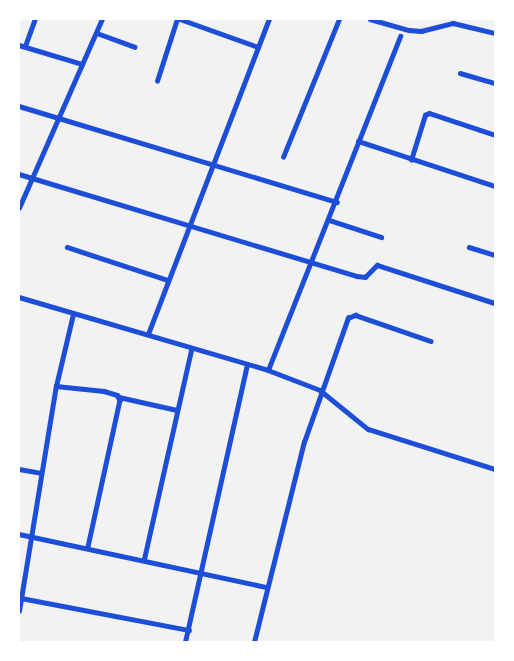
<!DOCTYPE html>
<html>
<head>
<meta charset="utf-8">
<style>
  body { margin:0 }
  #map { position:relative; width:514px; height:661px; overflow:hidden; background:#f2f2f2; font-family:"Sofia Sans Condensed",sans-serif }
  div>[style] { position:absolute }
  .minor>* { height:4.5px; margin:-2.25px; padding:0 2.25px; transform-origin:2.25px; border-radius:2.25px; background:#1d4ed8 }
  span { translate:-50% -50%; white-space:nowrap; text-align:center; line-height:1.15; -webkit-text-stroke:4px #fff; paint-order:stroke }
  .frame { position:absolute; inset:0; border:20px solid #fff; pointer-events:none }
</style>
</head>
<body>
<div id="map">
  <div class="minor">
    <div style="left:180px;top:19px;width:83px;rotate:19.7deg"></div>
    <div style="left:370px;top:19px;width:41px;rotate:15.8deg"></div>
    <div style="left:409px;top:30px;width:12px;rotate:5deg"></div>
    <div style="left:421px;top:31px;width:33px;rotate:-14deg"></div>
    <div style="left:453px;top:23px;width:43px;rotate:13.4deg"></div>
    <div style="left:97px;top:33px;width:40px;rotate:20.2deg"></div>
    <div style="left:19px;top:45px;width:66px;rotate:16.8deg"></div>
    <div style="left:25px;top:46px;width:29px;rotate:-70deg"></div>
    <div style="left:460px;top:73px;width:36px;rotate:16deg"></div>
    <div style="left:157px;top:81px;width:65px;rotate:-72.1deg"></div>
    <div style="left:19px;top:106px;width:332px;rotate:16.8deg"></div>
    <div style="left:358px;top:141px;width:144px;rotate:18.2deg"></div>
    <div style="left:283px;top:157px;width:149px;rotate:-67.9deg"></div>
    <div style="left:411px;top:160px;width:47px;rotate:-72.7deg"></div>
    <div style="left:425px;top:115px;width:4px;rotate:-27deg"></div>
    <div style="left:429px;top:113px;width:70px;rotate:18.4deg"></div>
    <div style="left:19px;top:174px;width:353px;rotate:16.8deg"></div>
    <div style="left:357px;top:276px;width:8px;rotate:7deg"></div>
    <div style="left:365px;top:277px;width:17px;rotate:-45deg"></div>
    <div style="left:377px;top:265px;width:124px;rotate:17.9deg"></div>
    <div style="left:19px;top:208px;width:206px;rotate:-66.3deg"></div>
    <div style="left:329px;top:220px;width:55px;rotate:18.1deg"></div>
    <div style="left:67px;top:247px;width:106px;rotate:18.1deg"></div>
    <div style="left:469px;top:247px;width:27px;rotate:17deg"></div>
    <div style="left:19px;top:297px;width:259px;rotate:16.3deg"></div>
    <div style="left:268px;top:370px;width:56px;rotate:21deg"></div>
    <div style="left:320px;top:390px;width:62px;rotate:39.1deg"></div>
    <div style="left:368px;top:429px;width:133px;rotate:17.5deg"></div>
    <div style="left:148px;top:334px;width:337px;rotate:-69deg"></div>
    <div style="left:268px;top:370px;width:359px;rotate:-68.4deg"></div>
    <div style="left:56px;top:386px;width:48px;rotate:5.9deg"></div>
    <div style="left:104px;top:391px;width:14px;rotate:17deg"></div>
    <div style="left:117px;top:395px;width:6px;rotate:59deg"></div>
    <div style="left:120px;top:400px;width:150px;rotate:102.3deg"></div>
    <div style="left:119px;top:397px;width:59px;rotate:12.6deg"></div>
    <div style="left:19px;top:469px;width:22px;rotate:10deg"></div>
    <div style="left:19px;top:534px;width:254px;rotate:12.1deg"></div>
    <div style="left:144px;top:559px;width:214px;rotate:-77.3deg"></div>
    <div style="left:21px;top:598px;width:171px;rotate:10.8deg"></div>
    <div style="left:19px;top:611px;width:228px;rotate:-80.7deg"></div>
    <div style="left:56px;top:386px;width:74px;rotate:-76.7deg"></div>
    <div style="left:185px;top:642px;width:284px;rotate:-77.4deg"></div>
    <div style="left:254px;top:642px;width:206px;rotate:-76deg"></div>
    <div style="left:304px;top:442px;width:132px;rotate:-70.5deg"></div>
    <div style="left:348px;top:318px;width:8px;rotate:-23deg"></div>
    <div style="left:355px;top:315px;width:80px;rotate:18.9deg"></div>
  </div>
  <div class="frame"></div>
</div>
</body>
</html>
